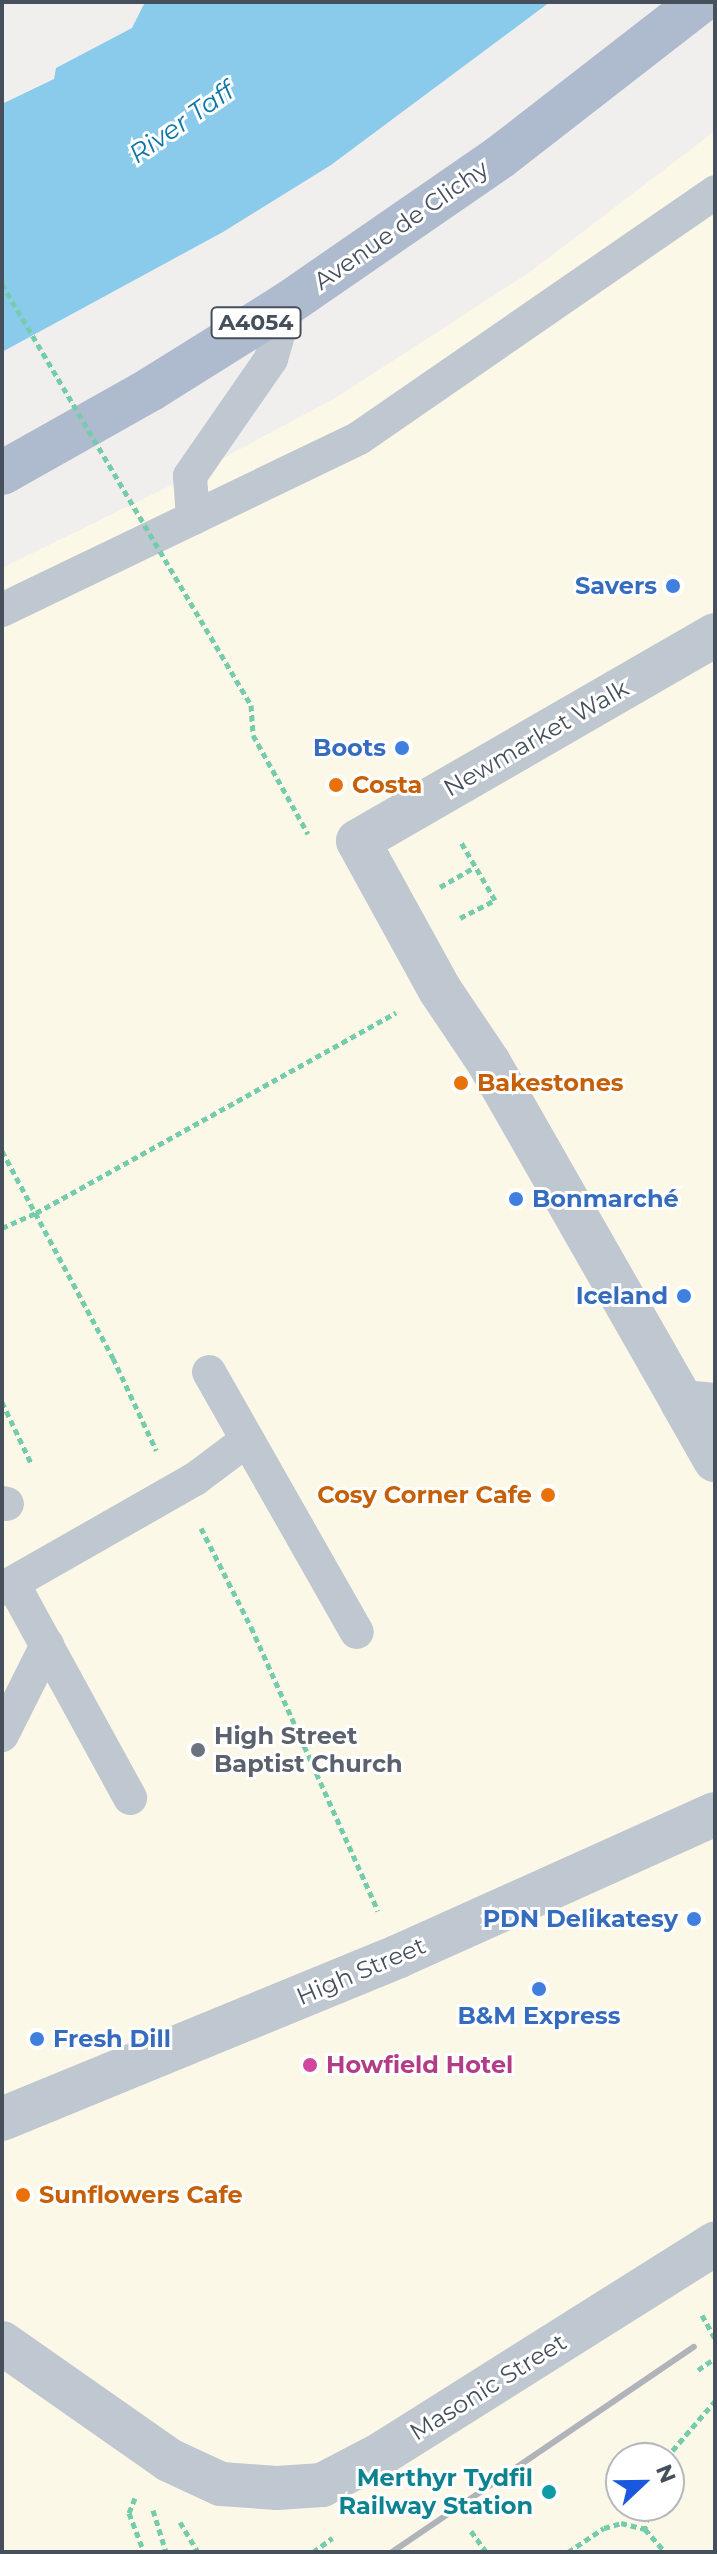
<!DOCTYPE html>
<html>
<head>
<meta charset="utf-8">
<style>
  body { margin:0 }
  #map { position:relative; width:717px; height:2554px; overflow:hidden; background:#f1efee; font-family:Montserrat,sans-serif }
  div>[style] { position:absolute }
  .commercial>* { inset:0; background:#fcf8e7 }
  .water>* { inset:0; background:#8acbeb }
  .path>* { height:5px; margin-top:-2.5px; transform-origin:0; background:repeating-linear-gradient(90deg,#75ccac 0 6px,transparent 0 10px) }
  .lane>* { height:34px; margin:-17px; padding:0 17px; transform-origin:17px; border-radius:17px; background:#bfc7d0 }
  .street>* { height:44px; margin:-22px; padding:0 22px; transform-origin:22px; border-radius:22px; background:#bfc7d0 }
  .primary>* { height:44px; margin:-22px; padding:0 22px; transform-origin:22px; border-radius:22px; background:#aebacd }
  .rail>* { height:6px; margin:-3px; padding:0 3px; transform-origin:3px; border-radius:3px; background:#b0b3b9 }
  .path-bridge>* { height:5px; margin-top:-2.5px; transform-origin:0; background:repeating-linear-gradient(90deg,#75ccac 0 6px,transparent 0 10px) }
  .dots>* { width:22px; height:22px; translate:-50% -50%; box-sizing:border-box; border:4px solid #fff; border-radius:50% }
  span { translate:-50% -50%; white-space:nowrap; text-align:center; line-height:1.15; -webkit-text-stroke:6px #fff; paint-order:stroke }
  .shield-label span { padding:2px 6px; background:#fff; border:2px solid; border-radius:6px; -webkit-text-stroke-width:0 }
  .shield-label { font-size:22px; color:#464f5c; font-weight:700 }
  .street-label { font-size:24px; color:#464f5c }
  .shop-label { font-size:24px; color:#366cbe; font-weight:700 }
  .right { translate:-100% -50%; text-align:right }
  .left { translate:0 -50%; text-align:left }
  .food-label { font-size:24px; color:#c56008; font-weight:700 }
  .worship-label { font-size:24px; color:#5b616d; font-weight:700 }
  .hotel-label { font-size:24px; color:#b23c85; font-weight:700 }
  .culture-label { font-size:24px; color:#0d838f; font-weight:700 }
  .water-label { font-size:26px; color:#0d75a8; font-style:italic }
  .frame { position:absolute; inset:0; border:4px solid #464f5c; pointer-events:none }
  .north { position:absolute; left:605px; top:2442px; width:80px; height:80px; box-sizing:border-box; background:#fff; border:2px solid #b5b9be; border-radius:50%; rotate:68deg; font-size:22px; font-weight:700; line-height:32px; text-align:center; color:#464f5c }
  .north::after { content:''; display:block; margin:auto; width:28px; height:36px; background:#1a58df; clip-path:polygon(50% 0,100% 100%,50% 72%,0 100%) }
</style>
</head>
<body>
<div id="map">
  <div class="commercial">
    <div style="clip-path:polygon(evenodd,715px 131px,715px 2552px,2px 2552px,2px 568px,190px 476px,337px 397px,530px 272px,715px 131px,621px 2458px,669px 2458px,669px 2506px,621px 2506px,621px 2458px)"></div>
  </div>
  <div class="water">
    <div style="clip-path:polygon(145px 2px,550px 2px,331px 165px,223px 232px,2px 352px,2px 104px,54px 79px,56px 68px,132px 28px)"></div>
  </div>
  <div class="path">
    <div style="left:251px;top:705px;width:30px;rotate:86deg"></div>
    <div style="left:253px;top:735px;width:113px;rotate:60.9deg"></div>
    <div style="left:440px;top:887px;width:40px;rotate:-29.7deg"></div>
    <div style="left:460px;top:918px;width:39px;rotate:-27deg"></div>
    <div style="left:495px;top:900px;width:67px;rotate:-120.4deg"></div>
    <div style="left:2px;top:1151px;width:235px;rotate:61.8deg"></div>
    <div style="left:113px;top:1358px;width:102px;rotate:64.9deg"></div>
    <div style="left:2px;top:1228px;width:37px;rotate:-24deg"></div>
    <div style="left:36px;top:1213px;width:412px;rotate:-29.1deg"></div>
    <div style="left:2px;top:1402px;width:68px;rotate:64.6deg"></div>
    <div style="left:201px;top:1528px;width:111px;rotate:63.2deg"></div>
    <div style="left:251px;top:1627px;width:311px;rotate:65.9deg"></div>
    <div style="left:702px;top:2315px;width:26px;rotate:61deg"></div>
    <div style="left:698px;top:2370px;width:21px;rotate:-35deg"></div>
    <div style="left:666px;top:2458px;width:75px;rotate:-49.3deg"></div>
    <div style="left:135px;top:2498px;width:16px;rotate:112deg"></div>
    <div style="left:129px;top:2513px;width:42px;rotate:69deg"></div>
    <div style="left:649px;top:2506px;width:23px;rotate:100deg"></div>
    <div style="left:645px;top:2529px;width:30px;rotate:49deg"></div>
    <div style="left:153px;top:2510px;width:44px;rotate:72.8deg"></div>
    <div style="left:180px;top:2522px;width:35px;rotate:59deg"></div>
    <div style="left:471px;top:2531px;width:26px;rotate:54deg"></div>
    <div style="left:313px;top:2552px;width:24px;rotate:-36deg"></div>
    <div style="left:568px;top:2552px;width:43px;rotate:-33.7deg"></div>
    <div style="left:604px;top:2528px;width:18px;rotate:-16deg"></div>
    <div style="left:621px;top:2523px;width:25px;rotate:14deg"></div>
  </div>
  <div class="lane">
    <div style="left:193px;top:518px;width:42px;rotate:-94.1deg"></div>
    <div style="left:190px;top:476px;width:142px;rotate:-55.3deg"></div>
    <div style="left:271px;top:359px;width:57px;rotate:-73.8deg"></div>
    <div style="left:2px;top:610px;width:396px;rotate:-25.7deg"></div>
    <div style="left:359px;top:438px;width:433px;rotate:-34.6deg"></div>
    <div style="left:209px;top:1372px;width:299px;rotate:60.4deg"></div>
    <div style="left:2px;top:1503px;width:5px;rotate:11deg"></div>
    <div style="left:13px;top:1584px;width:244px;rotate:61.3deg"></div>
    <div style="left:2px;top:1589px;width:222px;rotate:-29.7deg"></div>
    <div style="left:195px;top:1479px;width:65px;rotate:-36.9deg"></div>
    <div style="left:2px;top:1735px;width:101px;rotate:-63.4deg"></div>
  </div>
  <div class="street">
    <div style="left:715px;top:635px;width:412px;rotate:150deg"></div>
    <div style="left:358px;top:841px;width:170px;rotate:61.2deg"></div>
    <div style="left:440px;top:990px;width:88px;rotate:56.1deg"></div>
    <div style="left:489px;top:1063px;width:390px;rotate:60.3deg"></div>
    <div style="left:682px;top:1402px;width:33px;rotate:5deg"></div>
    <div style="left:682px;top:1402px;width:67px;rotate:60.4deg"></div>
    <div style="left:2px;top:2119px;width:429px;rotate:-22.3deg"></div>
    <div style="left:399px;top:1956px;width:346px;rotate:-24.2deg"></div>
    <div style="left:2px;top:2343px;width:204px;rotate:35deg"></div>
    <div style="left:169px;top:2460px;width:57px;rotate:24.8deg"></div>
    <div style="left:221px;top:2484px;width:56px;rotate:4.1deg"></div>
    <div style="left:277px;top:2488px;width:45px;rotate:-3.8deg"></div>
    <div style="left:322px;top:2485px;width:67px;rotate:-27.7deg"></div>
    <div style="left:381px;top:2454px;width:395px;rotate:-32.2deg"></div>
  </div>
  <div class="primary">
    <div style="left:2px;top:473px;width:171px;rotate:-29.4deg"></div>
    <div style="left:151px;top:389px;width:160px;rotate:-32deg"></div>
    <div style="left:287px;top:304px;width:259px;rotate:-34.6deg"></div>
    <div style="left:500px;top:157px;width:253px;rotate:-37.8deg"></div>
  </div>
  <div class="rail">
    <div style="left:392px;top:2552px;width:365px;rotate:-34.2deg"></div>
  </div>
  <div class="path-bridge">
    <div style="left:2px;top:284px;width:489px;rotate:59.4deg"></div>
  </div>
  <div class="dots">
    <div style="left:673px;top:586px;background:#3f7fe0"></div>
    <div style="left:402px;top:748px;background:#3f7fe0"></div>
    <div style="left:336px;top:785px;background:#e8710a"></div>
    <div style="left:461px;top:1083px;background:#e8710a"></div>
    <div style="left:516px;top:1199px;background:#3f7fe0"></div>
    <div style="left:684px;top:1296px;background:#3f7fe0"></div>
    <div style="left:548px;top:1495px;background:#e8710a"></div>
    <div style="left:198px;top:1750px;background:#6b7280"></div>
    <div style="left:694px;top:1919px;background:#3f7fe0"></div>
    <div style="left:539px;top:1989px;background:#3f7fe0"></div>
    <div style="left:37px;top:2039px;background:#3f7fe0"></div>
    <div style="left:310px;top:2065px;background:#d1479c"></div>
    <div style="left:23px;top:2195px;background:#e8710a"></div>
    <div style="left:549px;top:2492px;background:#0f9aa8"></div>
  </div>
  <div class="shield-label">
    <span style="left:256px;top:323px">A4054</span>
  </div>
  <div class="street-label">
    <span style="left:401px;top:225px;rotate:-35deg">Avenue de Clichy</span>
    <span style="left:536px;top:738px;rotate:-30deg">Newmarket Walk</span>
    <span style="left:361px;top:1971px;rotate:-23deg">High Street</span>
    <span style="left:488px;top:2387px;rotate:-32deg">Masonic Street</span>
  </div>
  <div class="shop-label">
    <span class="right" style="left:657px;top:586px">Savers</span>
    <span class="right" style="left:386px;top:748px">Boots</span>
    <span class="left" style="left:532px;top:1199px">Bonmarché</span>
    <span class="right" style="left:668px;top:1296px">Iceland</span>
    <span class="right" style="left:678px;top:1919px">PDN Delikatesy</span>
    <span style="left:539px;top:2016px">B&amp;M Express</span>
    <span class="left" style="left:53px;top:2039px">Fresh Dill</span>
  </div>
  <div class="food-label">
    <span class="left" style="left:352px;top:785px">Costa</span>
    <span class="left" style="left:477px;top:1083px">Bakestones</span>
    <span class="right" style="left:532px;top:1495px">Cosy Corner Cafe</span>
    <span class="left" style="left:39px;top:2195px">Sunflowers Cafe</span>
  </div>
  <div class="worship-label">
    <span class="left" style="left:214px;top:1750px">High Street<br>Baptist Church</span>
  </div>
  <div class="hotel-label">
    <span class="left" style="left:326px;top:2065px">Howfield Hotel</span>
  </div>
  <div class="culture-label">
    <span class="right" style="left:533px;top:2492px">Merthyr Tydfil<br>Railway Station</span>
  </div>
  <div class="water-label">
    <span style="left:182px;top:123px;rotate:-35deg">River Taff</span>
  </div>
  <div class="frame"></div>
  <div class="north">N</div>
</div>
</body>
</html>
